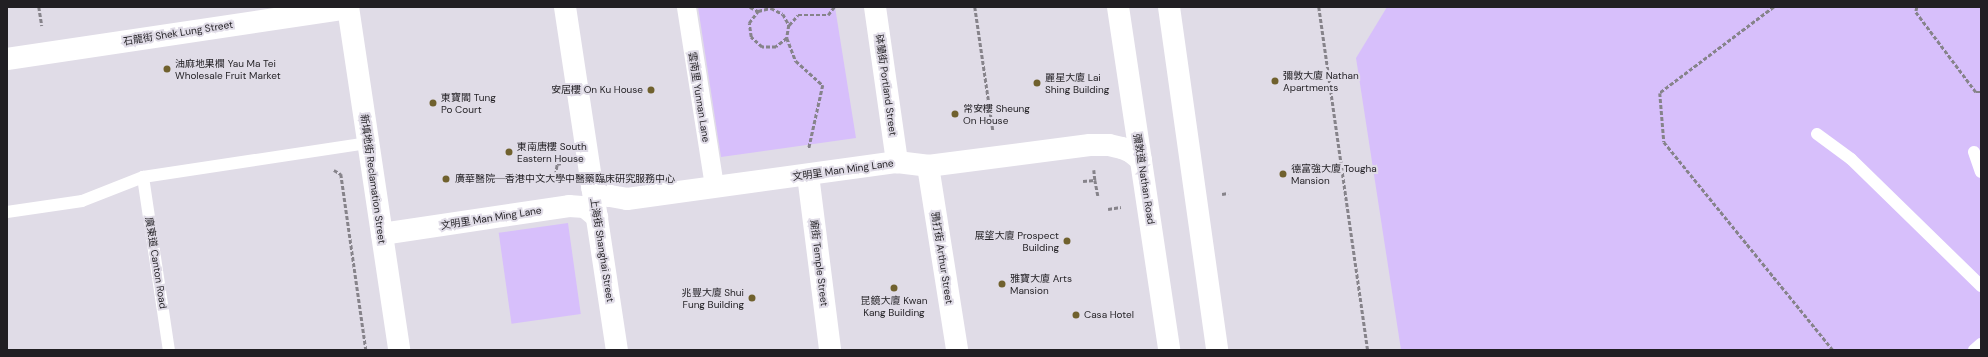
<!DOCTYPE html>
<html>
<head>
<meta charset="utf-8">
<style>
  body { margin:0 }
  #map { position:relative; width:1988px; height:357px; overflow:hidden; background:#e0dce7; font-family:"DM Sans","Noto Sans TC",sans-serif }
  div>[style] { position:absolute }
  .green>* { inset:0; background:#d7bffb; transform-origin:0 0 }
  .path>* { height:2.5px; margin-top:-1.25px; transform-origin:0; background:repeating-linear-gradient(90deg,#86838a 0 4px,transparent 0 6px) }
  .service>* { height:12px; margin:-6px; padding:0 6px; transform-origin:6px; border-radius:6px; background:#fff }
  .pedestrian>* { height:19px; margin:-9.5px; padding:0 9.5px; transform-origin:9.5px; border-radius:9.5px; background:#fff }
  .minor>* { height:22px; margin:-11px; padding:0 11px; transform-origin:11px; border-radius:11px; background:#fff }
  .tertiary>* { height:22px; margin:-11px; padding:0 11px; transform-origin:11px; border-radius:11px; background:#fff }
  .secondary>* { height:22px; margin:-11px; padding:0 11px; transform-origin:11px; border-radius:11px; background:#fff }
  .primary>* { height:22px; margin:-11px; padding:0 11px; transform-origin:11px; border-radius:11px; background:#fff }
  .dots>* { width:11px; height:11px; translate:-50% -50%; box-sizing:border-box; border:2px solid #e0dce7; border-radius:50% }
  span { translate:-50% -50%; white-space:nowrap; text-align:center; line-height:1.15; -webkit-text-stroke:4px #e0dce7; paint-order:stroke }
  .street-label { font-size:10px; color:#211f23 }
  .poi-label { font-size:10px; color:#211f23 }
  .left { translate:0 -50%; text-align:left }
  .right { translate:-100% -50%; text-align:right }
  .frame { position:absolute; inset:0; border:8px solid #211f23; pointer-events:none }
</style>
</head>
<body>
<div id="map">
  <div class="green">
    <div style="clip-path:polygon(698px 7px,835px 7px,856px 138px,721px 157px)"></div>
    <div style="clip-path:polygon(1387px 7px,1981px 7px,1981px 350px,1401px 350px,1356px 58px)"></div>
    <div style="left:568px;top:223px;width:92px;height:70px;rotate:82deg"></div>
  </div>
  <div class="path">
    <div style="left:39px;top:7px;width:19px;rotate:81deg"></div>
    <div style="left:750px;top:7px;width:9px;rotate:27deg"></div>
    <div style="left:975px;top:7px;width:125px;rotate:81.7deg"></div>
    <div style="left:1319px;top:7px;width:346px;rotate:81.9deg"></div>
    <div style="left:1774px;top:7px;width:143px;rotate:143deg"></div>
    <div style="left:1660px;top:93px;width:49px;rotate:85.3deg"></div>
    <div style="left:1664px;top:142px;width:268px;rotate:50.9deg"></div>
    <div style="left:1917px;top:7px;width:5px;rotate:101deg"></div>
    <div style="left:1916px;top:12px;width:100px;rotate:53.1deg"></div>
    <div style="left:1976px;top:92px;width:5px"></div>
    <div style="left:789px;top:25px;width:13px;rotate:-48deg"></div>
    <div style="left:798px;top:15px;width:30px"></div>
    <div style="left:828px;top:15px;width:10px;rotate:-53deg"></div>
    <div style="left:787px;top:38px;width:14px;rotate:141deg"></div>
    <div style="left:776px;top:47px;width:14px;rotate:180deg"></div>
    <div style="left:762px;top:47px;width:15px;rotate:-138deg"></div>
    <div style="left:751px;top:37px;width:14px;rotate:-98deg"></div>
    <div style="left:749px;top:23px;width:15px;rotate:-53deg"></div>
    <div style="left:758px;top:11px;width:13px;rotate:-13deg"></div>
    <div style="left:771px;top:8px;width:13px;rotate:27deg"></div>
    <div style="left:783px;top:14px;width:13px;rotate:61deg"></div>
    <div style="left:789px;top:25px;width:13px;rotate:99deg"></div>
    <div style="left:787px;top:38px;width:25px;rotate:69deg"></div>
    <div style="left:796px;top:61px;width:36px;rotate:42deg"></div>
    <div style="left:823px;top:85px;width:65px;rotate:102.5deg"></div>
    <div style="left:334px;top:170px;width:8px;rotate:30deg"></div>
    <div style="left:341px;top:174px;width:178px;rotate:81.9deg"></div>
    <div style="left:1094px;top:170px;width:10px;rotate:84deg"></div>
    <div style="left:554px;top:181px;width:17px;rotate:-80deg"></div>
    <div style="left:557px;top:164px;width:5px;rotate:-11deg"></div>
    <div style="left:1083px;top:181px;width:12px;rotate:-5deg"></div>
    <div style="left:1095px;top:180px;width:16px;rotate:79deg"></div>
    <div style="left:1222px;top:194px;width:6px;rotate:-9deg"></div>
    <div style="left:1108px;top:209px;width:13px;rotate:-9deg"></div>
  </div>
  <div class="service">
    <div style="left:1817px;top:134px;width:42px;rotate:36.3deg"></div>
    <div style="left:1851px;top:159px;width:182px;rotate:44.3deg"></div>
    <div style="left:1974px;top:152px;width:21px;rotate:71deg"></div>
    <div style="left:143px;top:177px;width:175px;rotate:81.5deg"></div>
    <div style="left:7px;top:212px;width:76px;rotate:-8.3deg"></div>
    <div style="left:82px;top:201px;width:66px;rotate:-21.5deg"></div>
    <div style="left:143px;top:177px;width:228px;rotate:-8.6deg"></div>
    <div style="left:1974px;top:350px;width:9px;rotate:-41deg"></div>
  </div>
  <div class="pedestrian">
    <div style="left:686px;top:7px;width:181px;rotate:81.1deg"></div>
  </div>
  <div class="minor">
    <div style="left:7px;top:59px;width:345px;rotate:-8.5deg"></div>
    <div style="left:928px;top:166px;width:186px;rotate:81deg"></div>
    <div style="left:808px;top:175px;width:176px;rotate:82.8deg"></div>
    <div style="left:592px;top:187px;width:20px;rotate:27deg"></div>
    <div style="left:610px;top:196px;width:17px;rotate:10deg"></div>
    <div style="left:627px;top:199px;width:273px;rotate:-7.8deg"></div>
    <div style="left:382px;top:234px;width:189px;rotate:-8.5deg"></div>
    <div style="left:569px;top:206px;width:16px;rotate:4deg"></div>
    <div style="left:585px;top:207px;width:16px;rotate:40deg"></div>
  </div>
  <div class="tertiary">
    <div style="left:875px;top:7px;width:157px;rotate:81.9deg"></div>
    <div style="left:897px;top:162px;width:31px;rotate:7deg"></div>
    <div style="left:928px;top:166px;width:163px;rotate:-7.4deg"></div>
    <div style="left:1090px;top:145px;width:19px"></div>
    <div style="left:1109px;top:145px;width:13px;rotate:13deg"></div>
    <div style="left:1122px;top:148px;width:10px;rotate:24deg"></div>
    <div style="left:1131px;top:152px;width:13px;rotate:39deg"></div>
  </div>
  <div class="secondary">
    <div style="left:348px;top:7px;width:347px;rotate:81.5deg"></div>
    <div style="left:565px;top:7px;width:347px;rotate:81.4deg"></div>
  </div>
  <div class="primary">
    <div style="left:1118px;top:7px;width:347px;rotate:81.5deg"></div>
    <div style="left:1169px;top:7px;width:346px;rotate:82deg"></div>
  </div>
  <div class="dots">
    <div style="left:167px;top:69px;background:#70612e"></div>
    <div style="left:1275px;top:81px;background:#70612e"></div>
    <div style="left:1037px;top:83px;background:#70612e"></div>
    <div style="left:651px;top:90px;background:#70612e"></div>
    <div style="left:433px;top:103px;background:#70612e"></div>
    <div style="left:955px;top:114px;background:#70612e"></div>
    <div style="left:509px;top:152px;background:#70612e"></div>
    <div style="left:1283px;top:174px;background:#70612e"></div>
    <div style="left:446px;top:179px;background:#70612e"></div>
    <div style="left:1067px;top:241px;background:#70612e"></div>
    <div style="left:1002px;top:284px;background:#70612e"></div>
    <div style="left:894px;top:288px;background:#70612e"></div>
    <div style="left:752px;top:298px;background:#70612e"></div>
    <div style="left:1076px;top:315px;background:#70612e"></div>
  </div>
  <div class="street-label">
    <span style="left:178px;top:33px;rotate:-9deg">石龍街 Shek Lung Street</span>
    <span style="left:886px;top:85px;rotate:82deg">砵蘭街 Portland Street</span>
    <span style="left:699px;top:97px;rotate:81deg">雲南里 Yunnan Lane</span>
    <span style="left:843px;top:170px;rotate:-8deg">文明里 Man Ming Lane</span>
    <span style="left:373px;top:179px;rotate:82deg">新填地街 Reclamation Street</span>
    <span style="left:1144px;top:179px;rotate:81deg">彌敦道 Nathan Road</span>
    <span style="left:491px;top:218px;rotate:-9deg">文明里 Man Ming Lane</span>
    <span style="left:602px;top:250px;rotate:81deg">上海街 Shanghai Street</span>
    <span style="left:942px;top:258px;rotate:81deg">鴉打街 Arthur Street</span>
    <span style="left:156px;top:263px;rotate:81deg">廣東道 Canton Road</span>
    <span style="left:819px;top:263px;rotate:83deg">廟街 Temple Street</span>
  </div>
  <div class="poi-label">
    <span class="left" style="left:175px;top:69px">油麻地果欄 Yau Ma Tei<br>Wholesale Fruit Market</span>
    <span class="left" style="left:1283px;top:81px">彌敦大廈 Nathan<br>Apartments</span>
    <span class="left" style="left:1045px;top:83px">麗星大廈 Lai<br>Shing Building</span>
    <span class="right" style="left:643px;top:90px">安居樓 On Ku House</span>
    <span class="left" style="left:441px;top:103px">東寶閣 Tung<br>Po Court</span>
    <span class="left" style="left:963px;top:114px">常安樓 Sheung<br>On House</span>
    <span class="left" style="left:517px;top:152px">東南唐樓 South<br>Eastern House</span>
    <span class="left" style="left:1291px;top:174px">德富強大廈 Tougha<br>Mansion</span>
    <span class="left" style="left:455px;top:179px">廣華醫院─香港中文大學中醫藥臨床研究服務中心</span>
    <span class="right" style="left:1059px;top:241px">展望大廈 Prospect<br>Building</span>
    <span class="left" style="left:1010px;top:284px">雅寶大廈 Arts<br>Mansion</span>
    <span class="right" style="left:744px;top:298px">兆豐大廈 Shui<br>Fung Building</span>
    <span style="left:894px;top:306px">昆鏡大廈 Kwan<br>Kang Building</span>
    <span class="left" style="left:1084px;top:315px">Casa Hotel</span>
  </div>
  <div class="frame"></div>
</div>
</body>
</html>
